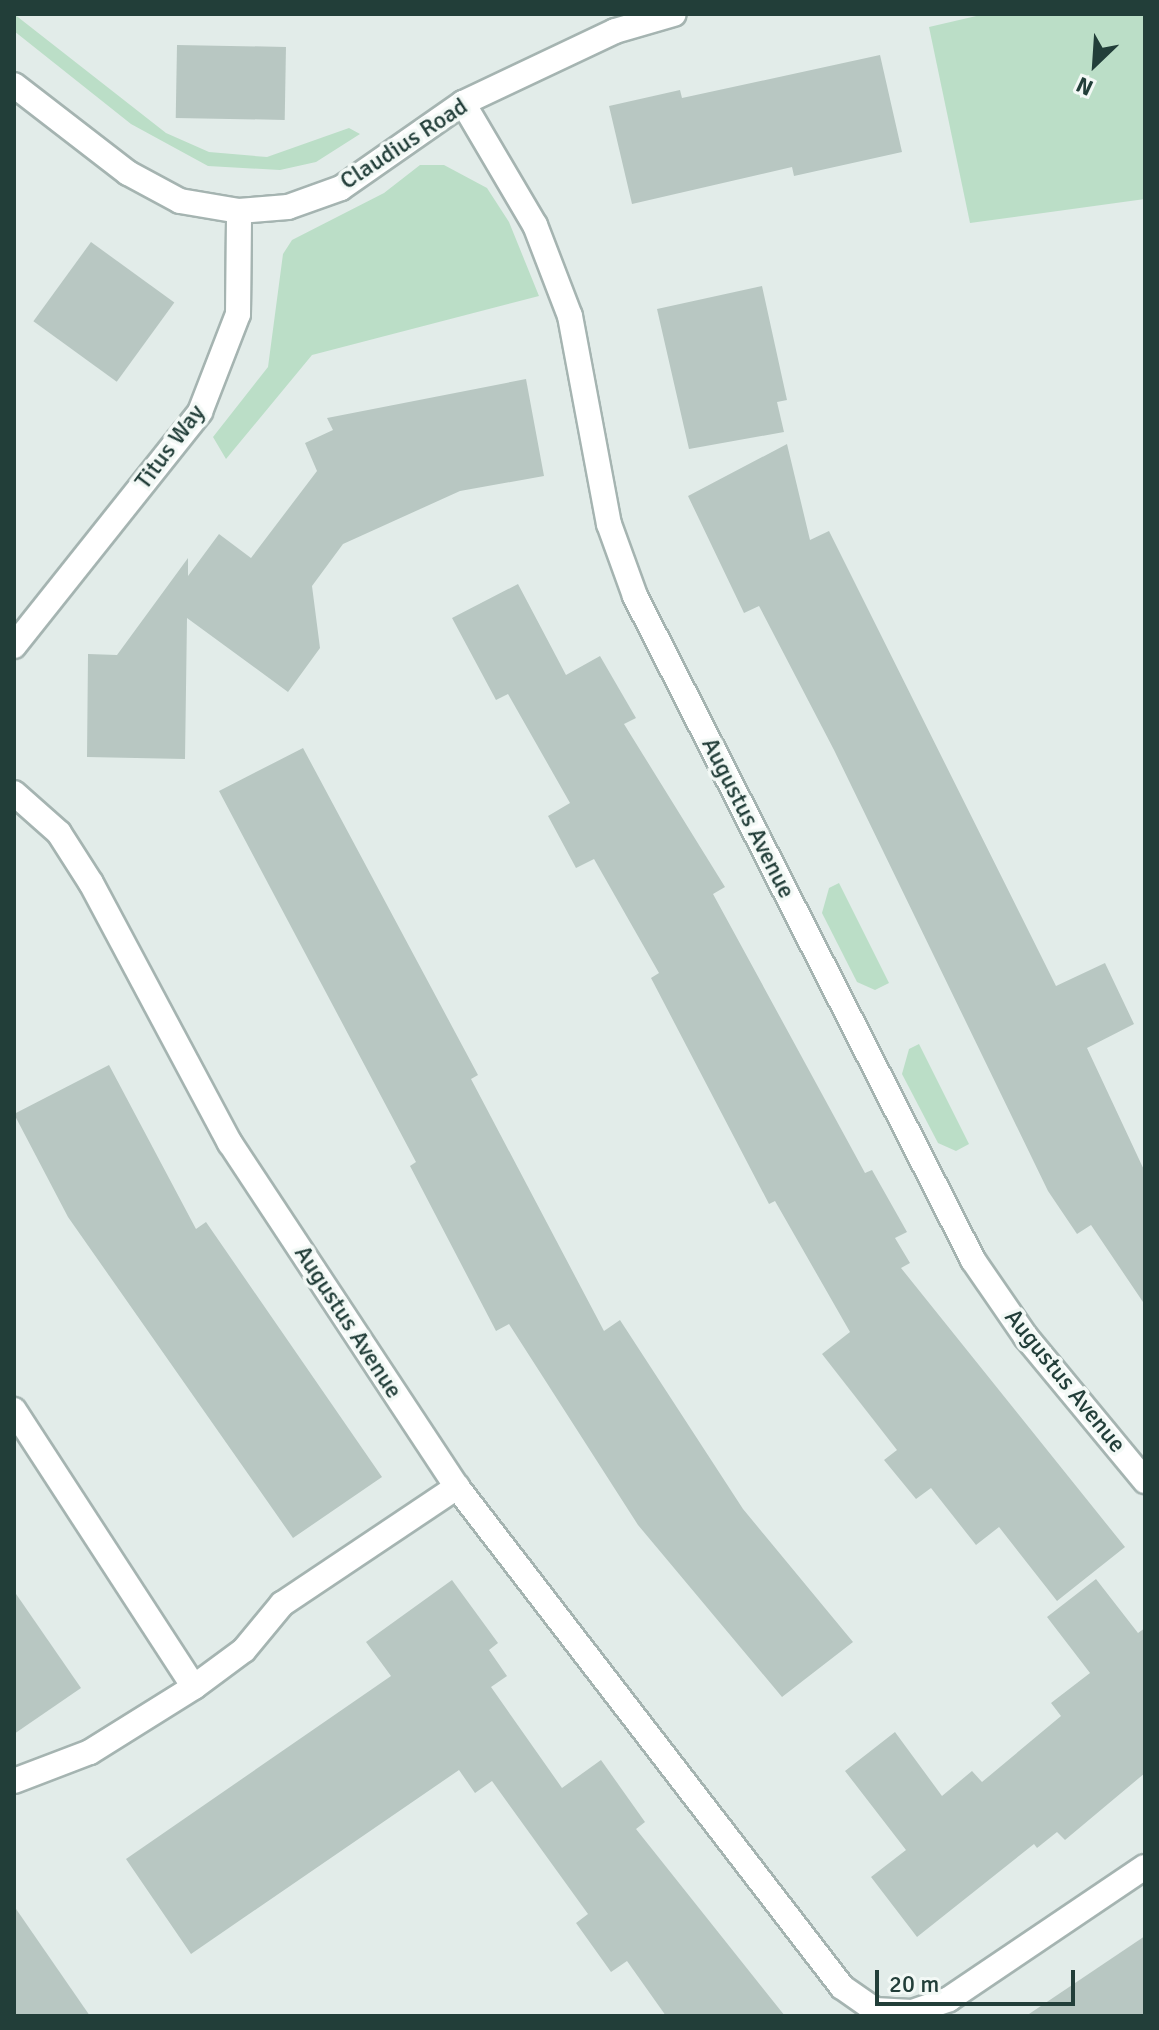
<!DOCTYPE html>
<html>
<head>
<meta charset="utf-8">
<style>
  body { margin:0 }
  #map { position:relative; width:1159px; height:2030px; overflow:hidden; background:#e2ece9; font-family:Signika,sans-serif }
  div>[style] { position:absolute }
  .green>* { inset:0; background:#bbdec7 }
  .building>* { inset:0; background:#b8c7c2; transform-origin:0 0 }
  .roads { filter:drop-shadow(2px 0 #a5b4b1) drop-shadow(-2px 0 #a5b4b1) drop-shadow(0 2px #a5b4b1) drop-shadow(0 -2px #a5b4b1) }
  .service>* { height:24px; margin:-12px; padding:0 12px; transform-origin:12px; border-radius:12px; background:#fff }
  .minor>* { height:24px; margin:-12px; padding:0 12px; transform-origin:12px; border-radius:12px; background:#fff }
  span { translate:-50% -50%; white-space:nowrap; text-align:center; line-height:1.15; -webkit-text-stroke:7px #f3f9f6; paint-order:stroke }
  .street-label { font-size:24px; color:#223e39 }
  .frame { position:absolute; inset:0; border:16px solid #223e39; pointer-events:none }
  .north { position:absolute; left:1055px; top:24px; width:80px; height:80px; -webkit-text-stroke:6px #f3f9f6; paint-order:stroke; rotate:205deg; font-size:22px; font-weight:700; line-height:32px; text-align:center; color:#223e39 }
  .north::after { content:''; display:block; margin:auto; width:28px; height:36px; background:#223e39; clip-path:polygon(50% 0,100% 100%,50% 72%,0 100%) }
  .scale { position:absolute; left:875px; top:1970px; width:200px; height:36px; box-sizing:border-box; border:4px solid #223e39; border-top:0; padding-left:10px; font-size:24px; line-height:28px; white-space:nowrap; color:#223e39; -webkit-text-stroke:6px #f3f9f6; paint-order:stroke }
</style>
</head>
<body>
<div id="map">
  <div class="green">
    <div style="clip-path:polygon(14px 14px,166px 133px,209px 152px,267px 157px,349px 128px,360px 134px,316px 162px,280px 170px,208px 166px,131px 124px,14px 31px)"></div>
    <div style="clip-path:polygon(985px 14px,1145px 14px,1145px 199px,970px 223px,929px 27px)"></div>
    <div style="clip-path:polygon(420px 165px,444px 165px,487px 188px,509px 222px,539px 296px,312px 355px,226px 459px,213px 437px,268px 367px,283px 254px,292px 240px,384px 193px)"></div>
    <div style="clip-path:polygon(839px 883px,889px 983px,875px 990px,857px 982px,822px 913px,829px 888px)"></div>
    <div style="clip-path:polygon(919px 1044px,969px 1144px,956px 1151px,938px 1143px,902px 1074px,909px 1049px)"></div>
  </div>
  <div class="building">
    <div style="left:177px;top:45px;width:109px;height:73px;rotate:1deg"></div>
    <div style="clip-path:polygon(880px 55px,902px 152px,794px 176px,792px 167px,632px 204px,609px 106px,680px 90px,682px 98px)"></div>
    <div style="left:91px;top:242px;width:103px;height:98px;rotate:36deg"></div>
    <div style="clip-path:polygon(762px 286px,787px 400px,777px 402px,784px 432px,689px 449px,657px 309px)"></div>
    <div style="clip-path:polygon(526px 379px,544px 476px,460px 491px,343px 544px,312px 586px,320px 648px,288px 692px,187px 618px,185px 759px,87px 757px,88px 654px,117px 655px,188px 558px,188px 576px,219px 534px,251px 558px,317px 471px,305px 443px,333px 430px,327px 418px)"></div>
    <div style="clip-path:polygon(787px 444px,810px 540px,829px 531px,1056px 986px,1105px 963px,1134px 1024px,1087px 1048px,1145px 1172px,1145px 1305px,1091px 1225px,1077px 1234px,1048px 1191px,834px 750px,759px 606px,744px 613px,688px 496px)"></div>
    <div style="clip-path:polygon(518px 584px,566px 675px,600px 656px,636px 718px,624px 724px,725px 887px,713px 894px,865px 1173px,872px 1170px,907px 1232px,895px 1238px,910px 1263px,901px 1268px,1125px 1547px,1057px 1601px,999px 1527px,976px 1545px,931px 1488px,916px 1499px,884px 1460px,897px 1450px,822px 1354px,850px 1332px,775px 1201px,769px 1204px,651px 978px,659px 973px,594px 859px,576px 868px,548px 816px,570px 803px,508px 694px,496px 700px,452px 618px)"></div>
    <div style="clip-path:polygon(303px 748px,478px 1075px,471px 1079px,604px 1331px,620px 1320px,743px 1509px,853px 1642px,782px 1697px,638px 1525px,509px 1324px,496px 1331px,410px 1166px,416px 1162px,219px 791px)"></div>
    <div style="clip-path:polygon(109px 1065px,196px 1229px,206px 1222px,382px 1477px,293px 1538px,68px 1217px,14px 1114px)"></div>
    <div style="clip-path:polygon(1096px 1579px,1138px 1633px,1145px 1628px,1145px 1773px,1065px 1840px,1057px 1832px,1037px 1848px,1034px 1844px,917px 1937px,871px 1877px,906px 1850px,845px 1771px,895px 1732px,942px 1796px,972px 1771px,982px 1782px,1061px 1716px,1051px 1703px,1090px 1673px,1047px 1617px)"></div>
    <div style="clip-path:polygon(452px 1580px,498px 1643px,489px 1650px,507px 1676px,491px 1687px,562px 1788px,601px 1760px,645px 1822px,636px 1829px,785px 2016px,666px 2016px,627px 1961px,611px 1972px,576px 1923px,588px 1914px,492px 1781px,475px 1793px,459px 1770px,191px 1954px,126px 1859px,391px 1676px,366px 1642px)"></div>
    <div style="clip-path:polygon(14px 1591px,81px 1688px,14px 1734px)"></div>
    <div style="clip-path:polygon(14px 1906px,90px 2016px,14px 2016px)"></div>
    <div style="clip-path:polygon(1145px 1936px,1145px 2016px,1026px 2016px)"></div>
  </div>
  <div class="roads">
    <div class="service">
      <div style="left:14px;top:1410px;width:330px;rotate:57deg"></div>
    </div>
    <div class="minor">
      <div style="left:14px;top:85px;width:144px;rotate:37.7deg"></div>
      <div style="left:128px;top:173px;width:59px;rotate:28.3deg"></div>
      <div style="left:180px;top:201px;width:60px;rotate:9.6deg"></div>
      <div style="left:239px;top:211px;width:49px;rotate:-4.7deg"></div>
      <div style="left:288px;top:207px;width:56px;rotate:-19.7deg"></div>
      <div style="left:341px;top:188px;width:149px;rotate:-34.9deg"></div>
      <div style="left:463px;top:103px;width:168px;rotate:-25.3deg"></div>
      <div style="left:615px;top:31px;width:61px;rotate:-16.1deg"></div>
      <div style="left:463px;top:103px;width:142px;rotate:59.5deg"></div>
      <div style="left:535px;top:225px;width:97px;rotate:69deg"></div>
      <div style="left:570px;top:316px;width:212px;rotate:79.4deg"></div>
      <div style="left:609px;top:524px;width:77px;rotate:70.1deg"></div>
      <div style="left:635px;top:596px;width:745px;rotate:63.02deg"></div>
      <div style="left:973px;top:1260px;width:93px;rotate:55.5deg"></div>
      <div style="left:1026px;top:1337px;width:187px;rotate:50.4deg"></div>
      <div style="left:14px;top:646px;width:299px;rotate:-51.5deg"></div>
      <div style="left:200px;top:412px;width:105px;rotate:-68.8deg"></div>
      <div style="left:238px;top:314px;width:103px;rotate:-89.4deg"></div>
      <div style="left:14px;top:793px;width:60px;rotate:41.6deg"></div>
      <div style="left:59px;top:833px;width:59px;rotate:57.4deg"></div>
      <div style="left:91px;top:883px;width:295px;rotate:61.9deg"></div>
      <div style="left:230px;top:1143px;width:412px;rotate:56.6deg"></div>
      <div style="left:457px;top:1487px;width:631px;rotate:52.4deg"></div>
      <div style="left:842px;top:1987px;width:40px;rotate:34.9deg"></div>
      <div style="left:875px;top:2010px;width:37px;rotate:3deg"></div>
      <div style="left:912px;top:2012px;width:39px;rotate:-19deg"></div>
      <div style="left:949px;top:1999px;width:236px;rotate:-34deg"></div>
      <div style="left:14px;top:1781px;width:81px;rotate:-20.9deg"></div>
      <div style="left:90px;top:1752px;width:123px;rotate:-32deg"></div>
      <div style="left:194px;top:1687px;width:62px;rotate:-36.5deg"></div>
      <div style="left:244px;top:1650px;width:60px;rotate:-50.4deg"></div>
      <div style="left:282px;top:1604px;width:211px;rotate:-33.8deg"></div>
    </div>
  </div>
  <div class="street-label">
    <span style="left:404px;top:144px;rotate:-33deg">Claudius Road</span>
    <span style="left:170px;top:447px;rotate:-53deg">Titus Way</span>
    <span style="left:748px;top:818px;rotate:63deg">Augustus Avenue</span>
    <span style="left:348px;top:1322px;rotate:57deg">Augustus Avenue</span>
    <span style="left:1065px;top:1381px;rotate:51deg">Augustus Avenue</span>
  </div>
  <div class="frame"></div>
  <div class="north">N</div>
  <div class="scale">20 m</div>
</div>
</body>
</html>
